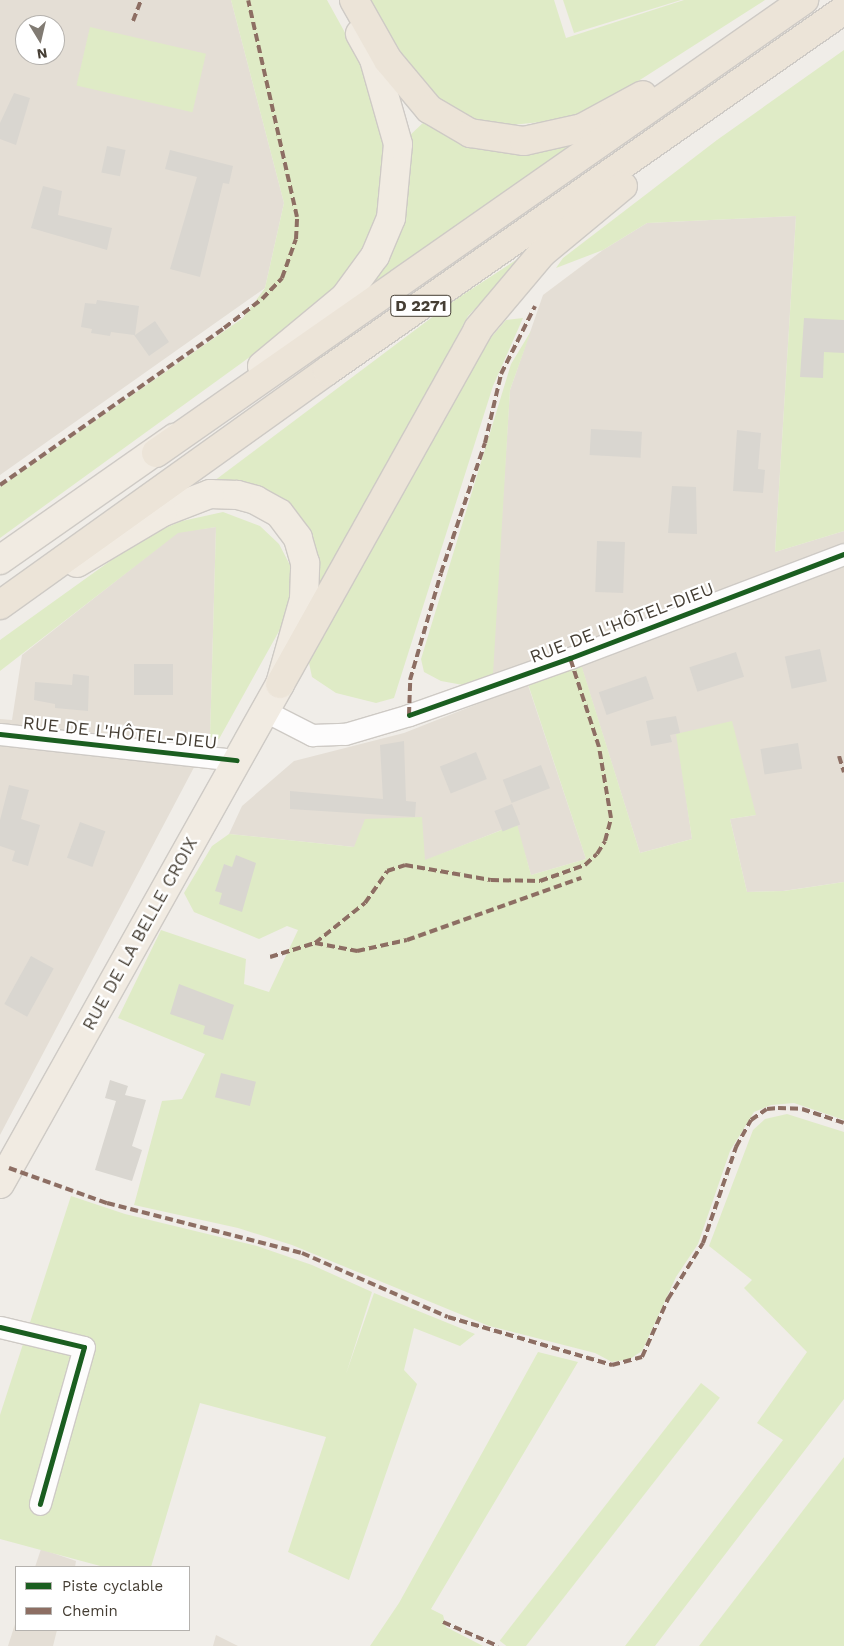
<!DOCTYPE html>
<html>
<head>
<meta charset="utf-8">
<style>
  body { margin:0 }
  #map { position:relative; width:844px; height:1646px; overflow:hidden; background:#f0ede8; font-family:"Work Sans",sans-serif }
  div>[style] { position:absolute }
  .residential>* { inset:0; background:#e4ded5 }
  .green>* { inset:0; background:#dfebc6; transform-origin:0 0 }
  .building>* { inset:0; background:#d9d6d0; transform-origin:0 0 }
  .roads { filter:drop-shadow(1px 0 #cecac5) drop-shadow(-1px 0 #cecac5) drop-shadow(0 1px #cecac5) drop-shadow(0 -1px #cecac5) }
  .minor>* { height:21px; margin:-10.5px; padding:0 10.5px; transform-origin:10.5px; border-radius:10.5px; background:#fdfcfc }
  .major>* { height:28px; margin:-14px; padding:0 14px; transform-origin:14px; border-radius:14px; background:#f1ebe2 }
  .highway>* { height:28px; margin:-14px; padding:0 14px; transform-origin:14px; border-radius:14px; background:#ece4d8 }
  .quiet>* { height:4px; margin-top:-2px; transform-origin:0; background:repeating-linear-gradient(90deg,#8d6e63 0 8px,transparent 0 12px) }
  .cycleway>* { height:5px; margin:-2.5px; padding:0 2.5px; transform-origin:2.5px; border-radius:2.5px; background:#1b5e20 }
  span { translate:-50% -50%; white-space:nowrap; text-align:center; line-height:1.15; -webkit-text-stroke:4.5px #fff; paint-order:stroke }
  .shield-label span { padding:1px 4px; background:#fff; border:1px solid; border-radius:4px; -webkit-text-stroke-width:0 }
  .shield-label { font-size:16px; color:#453e34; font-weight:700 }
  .street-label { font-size:18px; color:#453e34 }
  .legend { position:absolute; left:15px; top:1566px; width:175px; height:65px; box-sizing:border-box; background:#fff; border:1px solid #b5b2ae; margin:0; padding:6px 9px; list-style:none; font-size:15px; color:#453e34 }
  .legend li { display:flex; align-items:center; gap:10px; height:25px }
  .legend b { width:25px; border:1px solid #b5b2ae }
  .north { position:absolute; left:15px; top:15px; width:50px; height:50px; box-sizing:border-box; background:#fff; border:1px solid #b5b2ae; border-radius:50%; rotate:171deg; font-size:14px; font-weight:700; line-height:20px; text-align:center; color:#453e34 }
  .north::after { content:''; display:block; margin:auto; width:18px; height:22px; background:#817b73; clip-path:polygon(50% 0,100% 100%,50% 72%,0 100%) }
</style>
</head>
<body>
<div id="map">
  <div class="residential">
    <div style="clip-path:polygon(evenodd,0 0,231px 0,284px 203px,265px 288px,0 475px,0 0,25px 25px,55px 25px,55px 55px,25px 55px,25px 25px)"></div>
    <div style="clip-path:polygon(796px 216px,775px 552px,844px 531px,844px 882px,783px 891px,747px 892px,730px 819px,756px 815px,677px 734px,692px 839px,640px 853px,580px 662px,527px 682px,586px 859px,531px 875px,516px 824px,424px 861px,421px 818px,354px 847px,229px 834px,242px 806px,294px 761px,404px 733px,490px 699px,510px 390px,543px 295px,603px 250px,647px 223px)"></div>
    <div style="clip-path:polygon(216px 527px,210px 737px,0 1135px,0 719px,12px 720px,22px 655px,178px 532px)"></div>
    <div style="clip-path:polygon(41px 1549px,76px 1561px,75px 1567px,35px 1567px)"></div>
    <div style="clip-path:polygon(16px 1621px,16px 1630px,57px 1630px,53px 1646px,8px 1646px)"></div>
    <div style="clip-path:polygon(216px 1635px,238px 1646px,213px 1646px)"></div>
  </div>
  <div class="green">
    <div style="clip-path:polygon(231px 0,327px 0,375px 87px,387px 148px,382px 208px,360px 264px,327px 301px,0 538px,0 487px,243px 318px,265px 288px,284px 203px)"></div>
    <div style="clip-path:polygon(369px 0,554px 0,566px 38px,684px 0,765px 0,596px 108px,559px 120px,512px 125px,477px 121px,444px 104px,409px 65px)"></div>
    <div style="clip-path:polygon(563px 0,681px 0,574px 33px)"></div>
    <div style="left:90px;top:27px;width:119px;height:60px;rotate:13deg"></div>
    <div style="clip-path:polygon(844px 50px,844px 531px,775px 552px,796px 216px,647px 223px,603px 250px,556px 268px,563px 258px,717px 140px)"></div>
    <div style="clip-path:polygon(426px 120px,565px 144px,568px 153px,366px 290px,407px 138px)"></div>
    <div style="clip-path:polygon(533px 249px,468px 316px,312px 607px,309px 544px,206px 487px,455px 300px)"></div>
    <div style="clip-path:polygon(523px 318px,493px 386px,394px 698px,376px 703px,336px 693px,312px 677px,308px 658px,482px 348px,506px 320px)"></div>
    <div style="clip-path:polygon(531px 331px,510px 390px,493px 674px,463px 685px,441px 681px,424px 672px,421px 659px,511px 364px)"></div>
    <div style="clip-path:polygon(223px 512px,260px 526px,279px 544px,291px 567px,292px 589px,283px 624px,219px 739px,210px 737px,216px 527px,178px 533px,0 671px,0 640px,145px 536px,182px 521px)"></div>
    <div style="clip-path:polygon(580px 661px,640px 853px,692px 839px,676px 734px,732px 721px,756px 815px,730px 819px,747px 892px,784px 891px,844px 882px,844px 1120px,794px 1103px,771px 1105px,754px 1112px,730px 1151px,698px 1244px,676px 1277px,642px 1351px,630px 1359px,612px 1362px,595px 1353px,489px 1326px,292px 1245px,238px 1228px,134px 1205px,162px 1101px,182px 1099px,205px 1054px,118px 1018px,161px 930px,246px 959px,244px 984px,269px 992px,298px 930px,287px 926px,259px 939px,194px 912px,184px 893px,212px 846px,229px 834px,354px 847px,365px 819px,422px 817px,425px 860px,517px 824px,531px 875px,586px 859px,527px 681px)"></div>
    <div style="clip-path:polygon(787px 1114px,844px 1132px,844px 1399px,655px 1646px,625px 1646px,783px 1440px,757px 1423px,807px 1352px,744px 1288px,752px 1280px,709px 1246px,753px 1130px,765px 1119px)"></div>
    <div style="clip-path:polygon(71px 1196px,125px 1214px,257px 1246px,312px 1265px,372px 1292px,346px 1374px,374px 1293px,475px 1334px,460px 1346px,414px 1328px,404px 1370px,417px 1384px,349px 1580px,288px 1552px,326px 1437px,200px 1403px,151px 1567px,104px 1567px,0 1539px,0 1415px)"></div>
    <div style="clip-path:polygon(538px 1352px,578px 1362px,431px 1609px,443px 1615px,446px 1627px,483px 1646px,370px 1646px,399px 1603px)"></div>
    <div style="left:701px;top:1383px;width:24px;height:327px;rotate:38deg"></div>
    <div style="clip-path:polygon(844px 1457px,844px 1646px,699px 1646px)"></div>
  </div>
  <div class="building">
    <div style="clip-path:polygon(14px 93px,30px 98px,16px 145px,0 139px,0 123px)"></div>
    <div style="left:107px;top:146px;width:19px;height:27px;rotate:12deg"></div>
    <div style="clip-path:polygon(170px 150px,233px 166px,229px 184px,223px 183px,200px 277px,170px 269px,197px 177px,165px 169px)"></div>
    <div style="clip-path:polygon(43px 186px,62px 191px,58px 215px,112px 228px,107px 250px,31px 228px)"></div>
    <div style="clip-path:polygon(97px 300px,139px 306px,135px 335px,155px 321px,169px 342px,149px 356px,134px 335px,111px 332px,110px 336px,91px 333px,92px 329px,81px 327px,85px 303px,96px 304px)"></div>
    <div style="clip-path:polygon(804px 318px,844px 320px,844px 353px,824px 352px,823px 378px,800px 377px)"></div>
    <div style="left:591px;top:429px;width:51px;height:26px;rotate:3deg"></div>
    <div style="clip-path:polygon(737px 430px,761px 433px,758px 469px,765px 470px,763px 493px,733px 491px)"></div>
    <div style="clip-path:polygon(672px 486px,696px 487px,697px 534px,668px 533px)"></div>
    <div style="left:597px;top:541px;width:28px;height:51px;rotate:2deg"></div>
    <div style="left:820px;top:649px;width:33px;height:36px;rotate:78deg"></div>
    <div style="left:736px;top:652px;width:26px;height:49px;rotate:72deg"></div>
    <div style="left:173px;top:664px;width:31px;height:39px;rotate:90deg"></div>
    <div style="clip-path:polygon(73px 674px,89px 676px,88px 711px,55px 708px,55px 704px,34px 700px,35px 682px,72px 685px)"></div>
    <div style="left:646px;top:676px;width:24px;height:50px;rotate:71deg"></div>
    <div style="clip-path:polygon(676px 716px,680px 733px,670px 735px,672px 742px,651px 746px,646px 721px)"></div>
    <div style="clip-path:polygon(404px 741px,406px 801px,416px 802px,415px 817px,290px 809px,290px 791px,383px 799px,380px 745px)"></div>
    <div style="left:798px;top:743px;width:26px;height:38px;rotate:81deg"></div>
    <div style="left:476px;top:752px;width:29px;height:39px;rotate:68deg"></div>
    <div style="left:541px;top:765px;width:25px;height:41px;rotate:69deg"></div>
    <div style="clip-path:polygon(9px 785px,29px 790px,21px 819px,40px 825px,28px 866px,12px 861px,15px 851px,0 846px,0 820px)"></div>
    <div style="left:512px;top:804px;width:22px;height:19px;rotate:68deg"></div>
    <div style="left:80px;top:822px;width:27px;height:38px;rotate:20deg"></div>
    <div style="clip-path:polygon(236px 855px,256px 863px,242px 912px,219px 904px,222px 893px,215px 891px,224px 864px,232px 867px)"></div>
    <div style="left:31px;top:956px;width:26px;height:55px;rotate:29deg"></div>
    <div style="clip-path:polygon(179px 984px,234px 1005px,223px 1040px,203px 1034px,205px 1026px,170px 1014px)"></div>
    <div style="left:221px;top:1073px;width:36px;height:25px;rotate:14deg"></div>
    <div style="clip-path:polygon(110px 1080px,128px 1086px,125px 1095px,146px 1100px,132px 1146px,142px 1150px,132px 1181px,95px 1170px,116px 1101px,105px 1098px)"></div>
  </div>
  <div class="roads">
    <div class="minor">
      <div style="left:265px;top:711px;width:53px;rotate:27.1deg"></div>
      <div style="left:312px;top:735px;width:33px;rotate:-2deg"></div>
      <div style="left:345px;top:734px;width:67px;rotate:-16.5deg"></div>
      <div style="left:409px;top:715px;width:171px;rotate:-19.5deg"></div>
      <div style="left:570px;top:658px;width:293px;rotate:-20.8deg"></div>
      <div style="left:0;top:734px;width:238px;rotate:6.3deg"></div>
      <div style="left:0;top:1327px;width:86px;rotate:13.4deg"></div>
      <div style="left:84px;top:1347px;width:163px;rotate:105.7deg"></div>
    </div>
    <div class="major">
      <div style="left:262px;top:366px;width:108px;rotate:-39.7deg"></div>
      <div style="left:345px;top:297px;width:51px;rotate:-53.8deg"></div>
      <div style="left:375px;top:256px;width:41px;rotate:-67.2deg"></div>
      <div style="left:391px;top:218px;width:74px;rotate:-84.6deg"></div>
      <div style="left:398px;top:144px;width:88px;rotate:-105.8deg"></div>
      <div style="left:374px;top:59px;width:29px;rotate:-119deg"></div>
      <div style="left:0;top:560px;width:213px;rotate:-35deg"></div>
      <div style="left:0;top:1184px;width:573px;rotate:-60.75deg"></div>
      <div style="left:280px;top:684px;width:88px;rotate:-74.2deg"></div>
      <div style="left:304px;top:599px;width:36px;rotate:-88deg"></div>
      <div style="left:305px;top:563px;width:26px;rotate:-106deg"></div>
      <div style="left:298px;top:538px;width:31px;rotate:-127deg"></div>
      <div style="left:279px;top:513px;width:26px;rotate:-151deg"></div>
      <div style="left:256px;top:500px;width:20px;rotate:-165deg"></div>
      <div style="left:237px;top:495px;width:27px;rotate:-178deg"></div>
      <div style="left:210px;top:494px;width:50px;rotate:159deg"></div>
      <div style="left:163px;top:512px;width:100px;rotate:149.3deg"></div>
    </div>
    <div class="highway">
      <div style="left:354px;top:0;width:69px;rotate:60.5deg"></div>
      <div style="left:388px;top:60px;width:64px;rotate:50.1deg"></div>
      <div style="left:429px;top:109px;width:48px;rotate:30.3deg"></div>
      <div style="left:470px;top:133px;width:55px;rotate:8.4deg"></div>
      <div style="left:524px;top:141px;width:59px;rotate:-12.6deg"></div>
      <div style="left:582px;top:128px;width:69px;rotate:-28.4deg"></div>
      <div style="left:156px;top:453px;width:791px;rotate:-34.96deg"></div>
      <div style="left:0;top:605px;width:402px;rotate:-35.6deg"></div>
      <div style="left:327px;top:371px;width:631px;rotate:-34.93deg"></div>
      <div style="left:280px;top:684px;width:406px;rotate:-60.8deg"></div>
      <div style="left:478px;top:329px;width:99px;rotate:-49.9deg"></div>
      <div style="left:542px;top:253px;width:105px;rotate:-39.6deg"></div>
    </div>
  </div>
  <div class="quiet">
    <div style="left:133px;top:21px;width:22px;rotate:-69deg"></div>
    <div style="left:0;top:485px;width:274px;rotate:-35deg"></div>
    <div style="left:224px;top:328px;width:48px;rotate:-37.3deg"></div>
    <div style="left:262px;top:299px;width:29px;rotate:-46deg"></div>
    <div style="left:282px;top:278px;width:41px;rotate:-70.3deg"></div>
    <div style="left:296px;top:239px;width:22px;rotate:-87deg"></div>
    <div style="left:297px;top:217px;width:222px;rotate:-102.7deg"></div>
    <div style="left:409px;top:715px;width:35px;rotate:-88deg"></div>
    <div style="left:410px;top:680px;width:111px;rotate:-73.8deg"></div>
    <div style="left:441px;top:573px;width:137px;rotate:-71.3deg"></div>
    <div style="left:485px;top:443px;width:71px;rotate:-76.9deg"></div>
    <div style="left:501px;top:374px;width:76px;rotate:-63.4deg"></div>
    <div style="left:839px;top:756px;width:17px;rotate:73deg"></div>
    <div style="left:315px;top:943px;width:64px;rotate:-38.7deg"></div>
    <div style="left:365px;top:903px;width:39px;rotate:-55deg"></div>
    <div style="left:387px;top:871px;width:19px;rotate:-18deg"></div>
    <div style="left:405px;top:865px;width:87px;rotate:9.9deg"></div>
    <div style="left:491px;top:880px;width:49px;rotate:1.2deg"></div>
    <div style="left:540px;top:881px;width:48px;rotate:-19.6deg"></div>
    <div style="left:585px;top:865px;width:16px;rotate:-43deg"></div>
    <div style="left:597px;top:854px;width:15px;rotate:-58deg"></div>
    <div style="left:605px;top:841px;width:24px;rotate:-75deg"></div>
    <div style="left:611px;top:818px;width:72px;rotate:-99.6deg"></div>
    <div style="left:599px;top:747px;width:94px;rotate:-108deg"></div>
    <div style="left:270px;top:957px;width:47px;rotate:-17.3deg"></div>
    <div style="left:315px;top:943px;width:43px;rotate:10.8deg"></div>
    <div style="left:357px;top:951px;width:51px;rotate:-12.4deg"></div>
    <div style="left:407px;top:940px;width:185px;rotate:-19.6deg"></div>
    <div style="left:9px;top:1168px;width:104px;rotate:19.7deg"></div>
    <div style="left:107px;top:1203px;width:201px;rotate:14.4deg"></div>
    <div style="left:302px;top:1253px;width:159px;rotate:23.7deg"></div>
    <div style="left:448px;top:1317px;width:171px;rotate:16.3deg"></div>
    <div style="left:612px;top:1365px;width:31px;rotate:-15deg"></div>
    <div style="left:642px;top:1357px;width:64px;rotate:-65.9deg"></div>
    <div style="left:668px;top:1299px;width:66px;rotate:-58deg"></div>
    <div style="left:703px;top:1243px;width:102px;rotate:-71deg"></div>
    <div style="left:736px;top:1147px;width:31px;rotate:-61deg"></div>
    <div style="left:751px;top:1120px;width:19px;rotate:-35deg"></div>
    <div style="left:767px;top:1109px;width:11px;rotate:-5deg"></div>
    <div style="left:778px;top:1108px;width:24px;rotate:2deg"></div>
    <div style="left:802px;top:1109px;width:44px;rotate:18.4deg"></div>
    <div style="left:443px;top:1622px;width:60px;rotate:23.6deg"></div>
  </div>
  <div class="cycleway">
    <div style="left:409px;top:715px;width:171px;rotate:-19.5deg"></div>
    <div style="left:570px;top:658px;width:293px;rotate:-20.8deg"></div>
    <div style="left:0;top:734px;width:238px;rotate:6.3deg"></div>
    <div style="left:0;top:1327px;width:86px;rotate:13.4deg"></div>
    <div style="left:84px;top:1347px;width:163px;rotate:105.7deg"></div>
  </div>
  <div class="shield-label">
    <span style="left:421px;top:306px">D 2271</span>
  </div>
  <div class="street-label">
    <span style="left:622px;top:623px;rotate:-21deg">RUE DE L'HÔTEL-DIEU</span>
    <span style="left:120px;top:733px;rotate:6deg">RUE DE L'HÔTEL-DIEU</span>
    <span style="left:140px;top:934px;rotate:-61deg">RUE DE LA BELLE CROIX</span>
  </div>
  <ul class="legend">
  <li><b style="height:6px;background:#1b5e20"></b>Piste cyclable</li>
  <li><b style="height:6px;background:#8d6e63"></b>Chemin</li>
  </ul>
  <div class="north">N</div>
</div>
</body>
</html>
